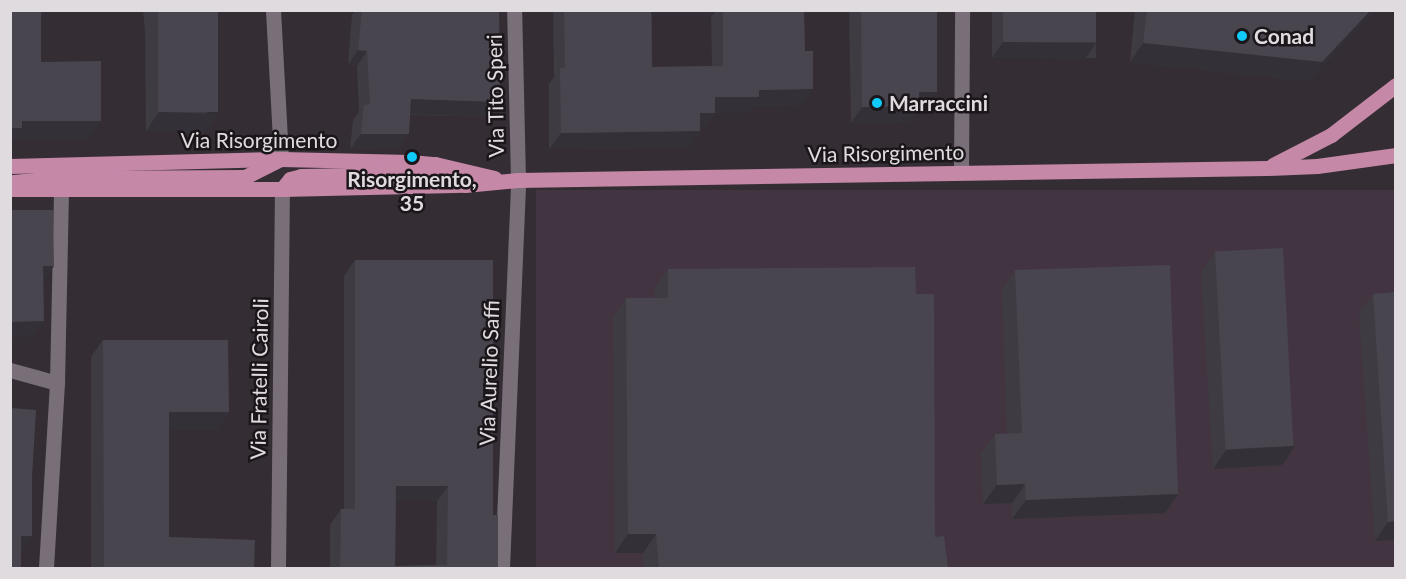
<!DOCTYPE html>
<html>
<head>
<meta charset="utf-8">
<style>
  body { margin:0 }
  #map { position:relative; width:1406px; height:579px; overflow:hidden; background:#352d34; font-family:Lato,sans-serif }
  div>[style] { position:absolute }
  .built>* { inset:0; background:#423541; transform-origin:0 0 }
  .street>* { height:15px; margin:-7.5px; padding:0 7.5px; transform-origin:7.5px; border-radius:7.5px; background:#796f78 }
  .primary>* { height:15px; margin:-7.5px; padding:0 7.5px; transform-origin:7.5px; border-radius:7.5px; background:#c588a7 }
  .wall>* { inset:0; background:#3f3b43; transform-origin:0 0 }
  .shaded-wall>* { inset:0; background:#333037; transform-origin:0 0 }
  .building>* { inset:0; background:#49454e; transform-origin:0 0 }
  .dots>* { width:16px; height:16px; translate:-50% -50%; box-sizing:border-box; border:3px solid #1a161a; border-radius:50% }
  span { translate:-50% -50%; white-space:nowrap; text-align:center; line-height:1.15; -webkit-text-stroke:5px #1a161a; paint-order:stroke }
  .poi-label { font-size:21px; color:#e0dbdf; font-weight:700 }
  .left { translate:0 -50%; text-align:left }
  .street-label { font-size:21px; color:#e0dbdf }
  .frame { position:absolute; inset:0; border:12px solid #e0dbdf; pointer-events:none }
</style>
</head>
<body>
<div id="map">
  <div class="built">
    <div style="left:1395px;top:190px;width:378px;height:859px;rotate:90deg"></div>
  </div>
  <div class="street">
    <div style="left:273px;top:10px;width:149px;rotate:86.9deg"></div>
    <div style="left:961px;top:172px;width:162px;rotate:-89.6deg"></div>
    <div style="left:10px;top:370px;width:49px;rotate:15.5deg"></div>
    <div style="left:46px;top:568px;width:185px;rotate:-86.6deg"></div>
    <div style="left:57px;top:383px;width:194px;rotate:-88.8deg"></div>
    <div style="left:278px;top:568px;width:379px;rotate:-89.4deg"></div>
    <div style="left:502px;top:568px;width:388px;rotate:-87.6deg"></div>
    <div style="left:518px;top:180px;width:170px;rotate:-91.3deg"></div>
  </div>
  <div class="primary">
    <div style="left:1273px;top:165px;width:65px;rotate:-27.3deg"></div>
    <div style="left:1331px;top:135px;width:82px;rotate:-37.6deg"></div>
    <div style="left:10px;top:166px;width:271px;rotate:-1.5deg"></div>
    <div style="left:281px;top:159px;width:129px;rotate:1.3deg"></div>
    <div style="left:410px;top:162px;width:25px;rotate:5deg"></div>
    <div style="left:435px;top:164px;width:61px;rotate:13.3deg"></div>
    <div style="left:13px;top:182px;width:44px;rotate:-5.2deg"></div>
    <div style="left:57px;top:178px;width:188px;rotate:-0.3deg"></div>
    <div style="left:245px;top:177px;width:38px;rotate:-27deg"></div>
    <div style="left:10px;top:189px;width:272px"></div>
    <div style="left:282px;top:189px;width:183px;rotate:-1.3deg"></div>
    <div style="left:465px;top:185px;width:53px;rotate:-5.4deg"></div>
    <div style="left:518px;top:180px;width:749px;rotate:-0.92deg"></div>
    <div style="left:1267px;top:168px;width:50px;rotate:-2.3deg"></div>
    <div style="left:1317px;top:166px;width:80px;rotate:-7.9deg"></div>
    <div style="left:282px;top:189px;width:13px;rotate:-51deg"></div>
    <div style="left:290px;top:179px;width:11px;rotate:-15deg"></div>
    <div style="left:301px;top:176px;width:149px;rotate:-1.2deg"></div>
  </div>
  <div class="wall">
    <div style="clip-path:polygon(143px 10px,218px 10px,205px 133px,146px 131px,145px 31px)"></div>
    <div style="clip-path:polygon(355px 10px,499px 10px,500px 102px,489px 117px,410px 115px,399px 148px,350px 149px,353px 120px,359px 112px,357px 66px,348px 65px,352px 15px)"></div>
    <div style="clip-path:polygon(evenodd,553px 10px,804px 10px,802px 105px,753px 106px,748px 113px,715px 113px,704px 129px,700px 129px,700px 131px,688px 148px,549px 149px,549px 84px,554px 77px,553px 10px,652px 14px,711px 14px,712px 66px,652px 67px,652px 14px)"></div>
    <div style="clip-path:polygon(849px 10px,937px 10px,926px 108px,918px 108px,908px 122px,851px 123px)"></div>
    <div style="left:992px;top:10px;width:104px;height:48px"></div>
    <div style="clip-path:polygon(1135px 10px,1376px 10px,1308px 81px,1130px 62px)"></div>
    <div style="clip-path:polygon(1215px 252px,1295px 446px,1282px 465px,1213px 469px,1201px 272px)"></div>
    <div style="clip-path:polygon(evenodd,355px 260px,493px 515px,498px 568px,330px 568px,330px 525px,341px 509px,344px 509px,344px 276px,355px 260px,396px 501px,437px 501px,436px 565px,395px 566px,396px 501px)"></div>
    <div style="clip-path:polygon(668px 269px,916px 294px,935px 537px,948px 568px,644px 568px,643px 553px,615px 553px,613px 317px,626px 298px,655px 298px,655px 288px)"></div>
    <div style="clip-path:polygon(1015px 270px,1165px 513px,1012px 519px,1012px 503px,983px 504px,981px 453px,995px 434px,1007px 433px,1002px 290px)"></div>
    <div style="clip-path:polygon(1395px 292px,1395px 540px,1375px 541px,1359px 313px,1373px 294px)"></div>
    <div style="clip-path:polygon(103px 340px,229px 412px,216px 430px,169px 430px,169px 537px,254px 568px,91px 568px,91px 357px)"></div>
  </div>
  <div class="shaded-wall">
    <div style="clip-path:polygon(32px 10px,48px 10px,44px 16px,28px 16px)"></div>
    <div style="left:643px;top:10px;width:71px;height:5px"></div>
    <div style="clip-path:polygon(1371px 10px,1376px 10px,1308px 81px,1130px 62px,1143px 43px)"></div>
    <div style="clip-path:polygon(1003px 42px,1096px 43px,1085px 59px,992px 58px)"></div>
    <div style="clip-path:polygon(358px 50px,367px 51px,357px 66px,348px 65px)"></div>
    <div style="clip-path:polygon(813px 89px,802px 105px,753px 106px,748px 113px,715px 113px,704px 129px,688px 129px,700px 113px,715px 97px,759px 90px)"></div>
    <div style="clip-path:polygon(919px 92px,937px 92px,926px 108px,918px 108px,908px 122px,851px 123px,862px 107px)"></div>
    <div style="clip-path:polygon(411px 99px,500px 102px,489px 117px,401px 114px)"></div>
    <div style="clip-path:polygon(159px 112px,218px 114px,205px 133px,146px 131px)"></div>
    <div style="clip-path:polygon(22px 121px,101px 121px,88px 140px,13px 141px,10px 145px,10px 128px)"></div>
    <div style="clip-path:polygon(700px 131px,688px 148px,549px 149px,561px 133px)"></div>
    <div style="clip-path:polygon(361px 134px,409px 134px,399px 148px,350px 149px)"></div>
    <div style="clip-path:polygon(43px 266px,54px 266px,43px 282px)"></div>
    <div style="clip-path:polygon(44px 321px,33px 337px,10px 338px,10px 322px)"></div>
    <div style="clip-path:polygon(169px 412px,229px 412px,216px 430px,156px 430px)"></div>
    <div style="clip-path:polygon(1295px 446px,1282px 465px,1213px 469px,1226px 450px)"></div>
    <div style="clip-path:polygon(1025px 484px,1012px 503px,983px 504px,997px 485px)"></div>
    <div style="clip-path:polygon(396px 486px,448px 486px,437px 501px,385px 501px)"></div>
    <div style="clip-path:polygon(1178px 494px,1165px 513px,1012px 519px,1026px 500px)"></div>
    <div style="clip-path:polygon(1395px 521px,1395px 540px,1375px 541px,1388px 522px)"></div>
    <div style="clip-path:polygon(628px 534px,656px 534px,643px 553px,615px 553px)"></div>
    <div style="clip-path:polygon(21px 536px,32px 536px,22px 551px,11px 551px)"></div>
  </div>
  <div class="building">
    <div style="clip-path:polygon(10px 10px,41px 10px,41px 62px,101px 61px,101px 121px,22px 121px,22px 128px,10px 128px)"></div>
    <div style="left:158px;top:10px;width:60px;height:102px"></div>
    <div style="clip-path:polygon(362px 10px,499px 10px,500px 102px,411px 99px,409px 134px,361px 134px,364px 105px,370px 104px,367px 51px,358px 50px)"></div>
    <div style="clip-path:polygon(564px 10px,651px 10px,652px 67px,723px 66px,723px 10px,804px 10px,805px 51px,813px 51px,813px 89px,759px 90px,759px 97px,715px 97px,715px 113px,700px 113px,700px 131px,561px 133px,560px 68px,565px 68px)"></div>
    <div style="clip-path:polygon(861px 10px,937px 10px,937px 92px,919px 92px,919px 106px,862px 107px)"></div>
    <div style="left:1003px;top:10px;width:93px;height:32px"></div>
    <div style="clip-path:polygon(1147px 10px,1371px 10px,1322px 62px,1143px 43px)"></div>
    <div style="clip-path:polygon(10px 210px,53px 210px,54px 266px,43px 266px,44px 321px,10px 322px)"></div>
    <div style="left:1283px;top:248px;width:198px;height:68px;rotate:87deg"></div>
    <div style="clip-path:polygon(evenodd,355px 260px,493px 260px,493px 515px,498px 515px,498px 568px,340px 568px,341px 509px,355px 509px,355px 260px,396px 486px,448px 486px,447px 565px,395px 566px,396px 486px)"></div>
    <div style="clip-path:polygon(1170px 265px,1178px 494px,1026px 500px,1025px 484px,997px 485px,995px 434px,1022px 433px,1015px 270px)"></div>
    <div style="clip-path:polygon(915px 267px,916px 294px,934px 294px,935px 537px,944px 536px,948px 568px,659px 568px,656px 534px,628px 534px,626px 298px,668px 298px,668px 269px)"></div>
    <div style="clip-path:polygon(1395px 292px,1395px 521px,1388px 522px,1373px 294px)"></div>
    <div style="clip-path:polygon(103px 340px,228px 340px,229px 412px,169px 412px,169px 537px,255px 540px,254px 568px,104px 568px)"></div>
    <div style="clip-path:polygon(10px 408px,36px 410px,32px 477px,32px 536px,21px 536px,21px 568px,10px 568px)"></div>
  </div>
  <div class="dots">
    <div style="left:1242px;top:36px;background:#10cafa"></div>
    <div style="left:877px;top:103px;background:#10cafa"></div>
    <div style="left:412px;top:157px;background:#10cafa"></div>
  </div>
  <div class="poi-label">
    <span class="left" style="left:1254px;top:36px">Conad</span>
    <span class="left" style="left:889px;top:103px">Marraccini</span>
    <span style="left:412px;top:191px">Risorgimento,<br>35</span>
  </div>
  <div class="street-label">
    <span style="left:495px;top:96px;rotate:-91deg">Via Tito Speri</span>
    <span style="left:259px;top:140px">Via Risorgimento</span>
    <span style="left:886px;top:153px;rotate:-1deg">Via Risorgimento</span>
    <span style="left:489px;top:373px;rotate:-88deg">Via Aurelio Saffi</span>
    <span style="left:259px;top:379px;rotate:-89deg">Via Fratelli Cairoli</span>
  </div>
  <div class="frame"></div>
</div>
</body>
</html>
